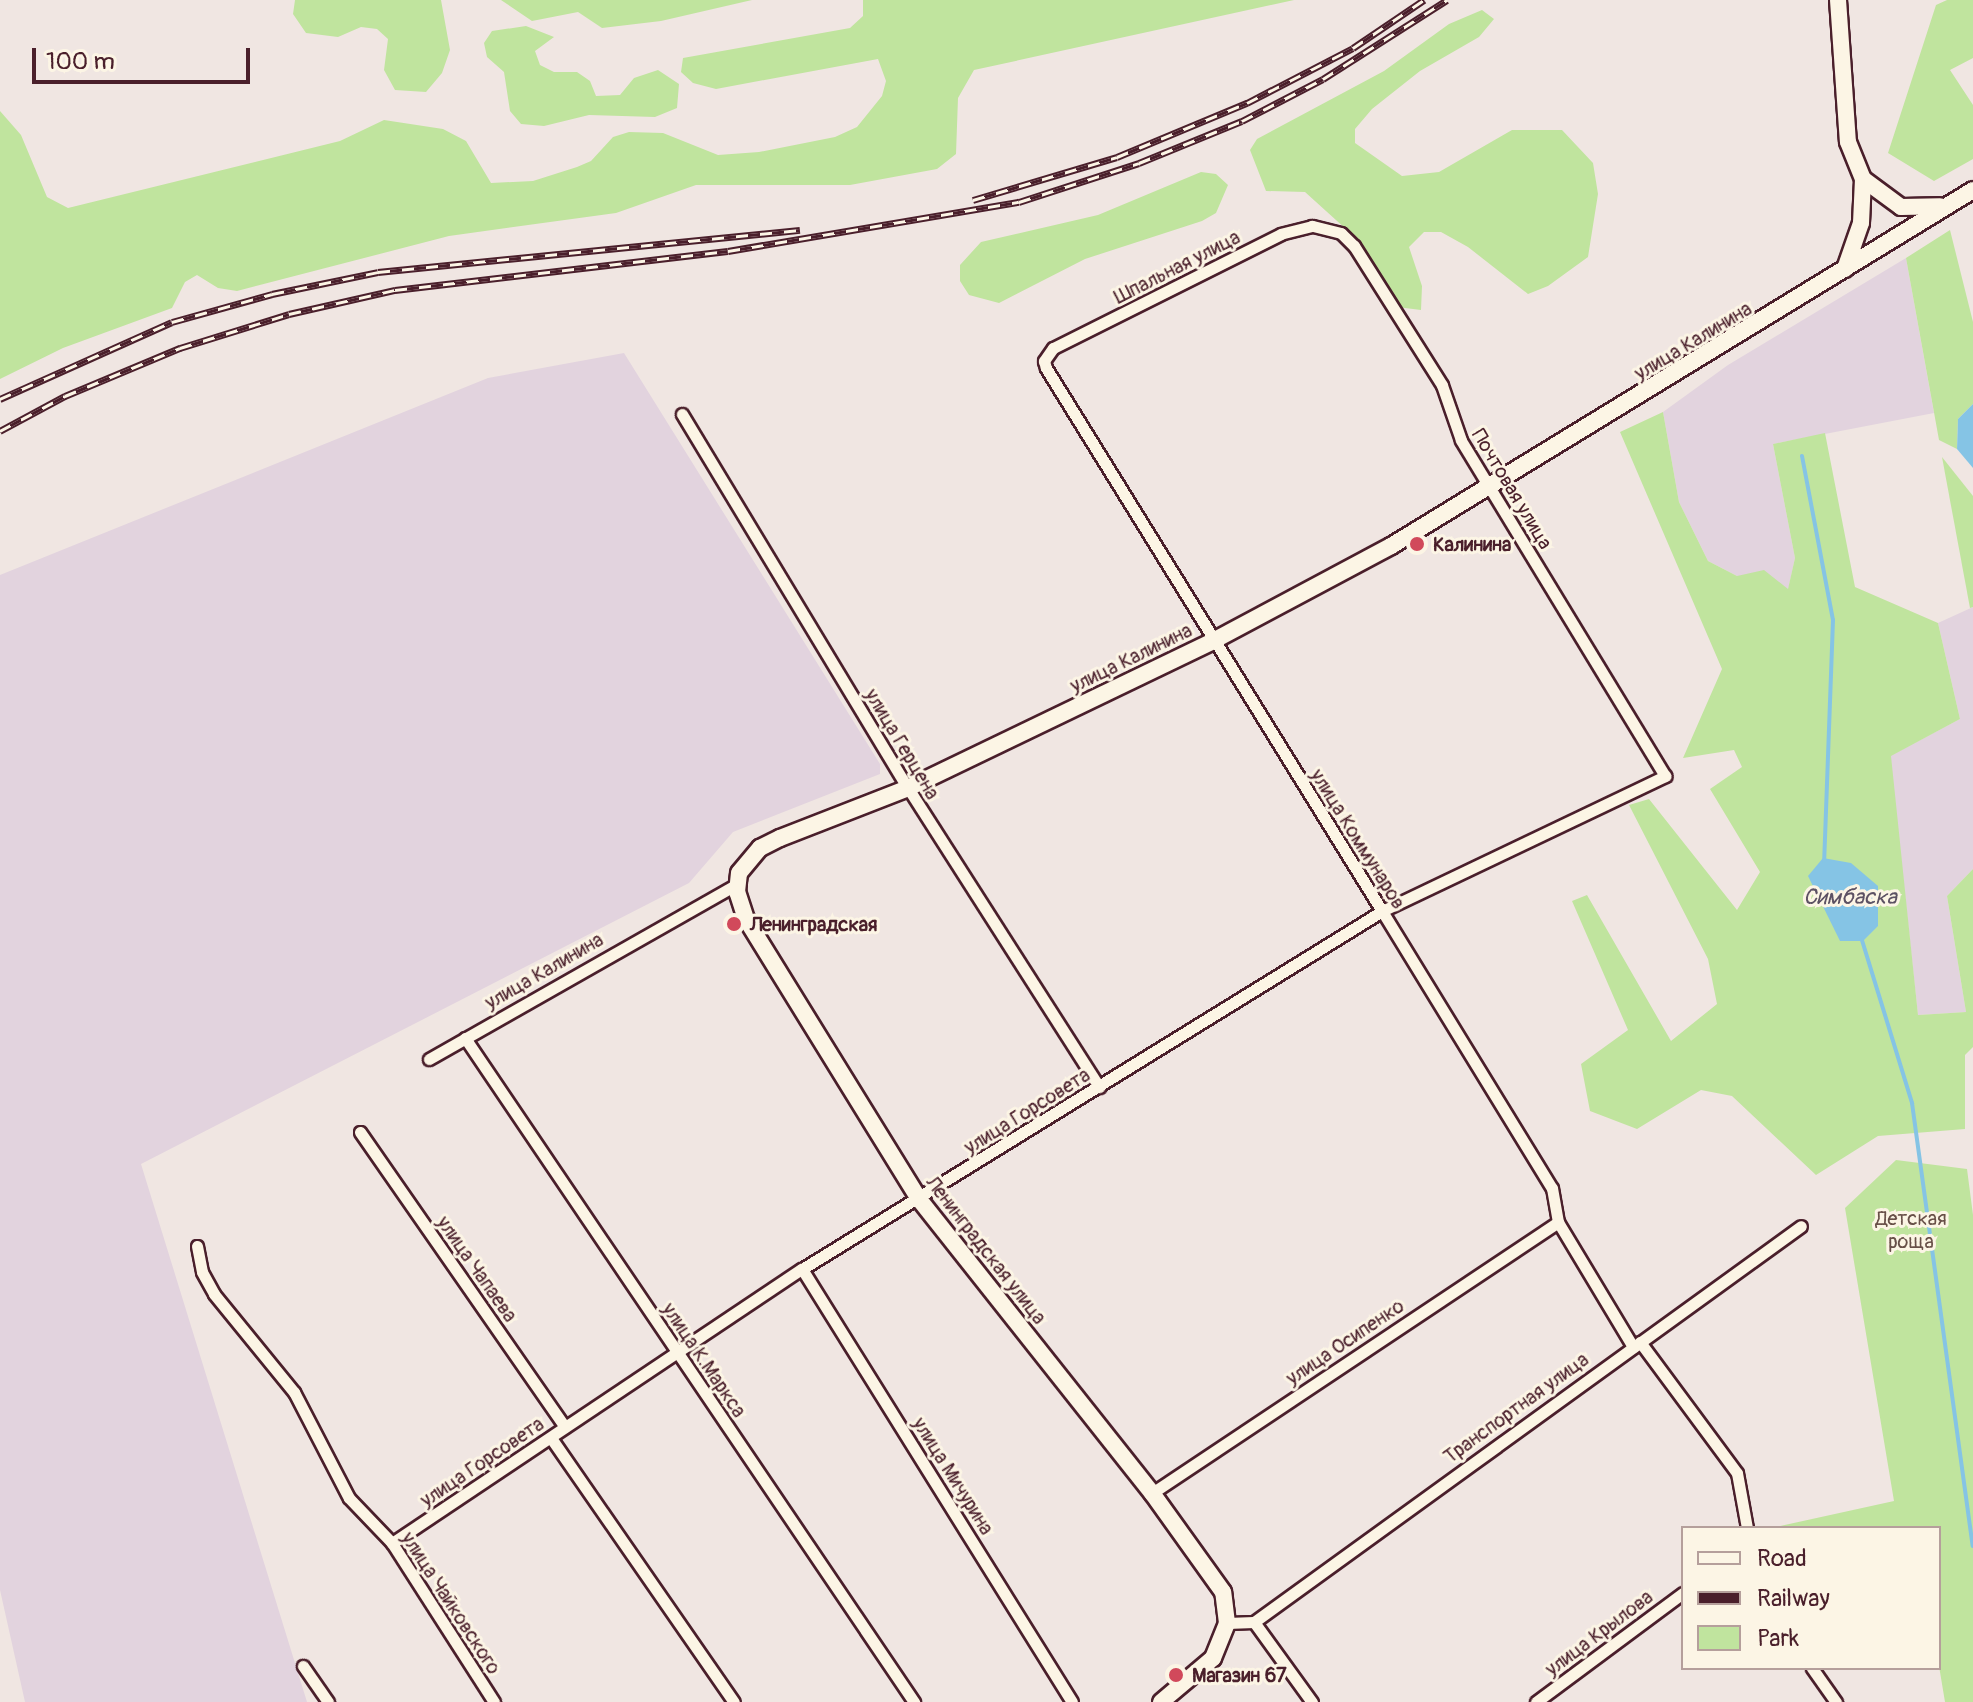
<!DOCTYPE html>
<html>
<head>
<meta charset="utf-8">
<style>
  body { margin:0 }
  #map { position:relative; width:1973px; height:1702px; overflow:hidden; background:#f0e6e2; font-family:Pangolin,sans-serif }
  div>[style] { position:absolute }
  .built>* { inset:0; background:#e2d3de }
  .green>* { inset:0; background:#c0e49e }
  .water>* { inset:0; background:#85c4e5 }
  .stream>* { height:4px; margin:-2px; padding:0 2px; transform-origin:2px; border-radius:2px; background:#85c4e5 }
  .roads { filter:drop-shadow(2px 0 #4a1f2b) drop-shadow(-2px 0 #4a1f2b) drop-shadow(0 2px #4a1f2b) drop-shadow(0 -2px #4a1f2b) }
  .street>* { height:11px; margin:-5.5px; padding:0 5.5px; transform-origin:5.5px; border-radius:5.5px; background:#fcf5e5 }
  .secondary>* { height:16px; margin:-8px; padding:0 8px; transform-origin:8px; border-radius:8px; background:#fcf5e5 }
  .rail>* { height:7px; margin-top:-3.5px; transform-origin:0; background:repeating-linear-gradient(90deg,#fcf5e5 0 12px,#4a1f2b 0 24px); box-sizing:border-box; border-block:2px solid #4a1f2b }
  .dots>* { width:22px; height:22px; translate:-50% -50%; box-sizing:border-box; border:4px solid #fcf5e5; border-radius:50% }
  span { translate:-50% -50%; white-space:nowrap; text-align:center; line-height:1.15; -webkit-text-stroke:6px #fcf5e5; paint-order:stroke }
  .street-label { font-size:20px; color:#4a1f2b }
  .poi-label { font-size:20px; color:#4a1f2b; font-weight:700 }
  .left { translate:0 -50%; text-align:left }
  .park-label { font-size:20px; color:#685048 }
  .water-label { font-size:22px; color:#5c5163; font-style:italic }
  .legend { position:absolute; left:1681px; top:1526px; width:260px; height:144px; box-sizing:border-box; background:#fcf5e5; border:2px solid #b59f9b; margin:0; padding:10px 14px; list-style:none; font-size:24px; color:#4a1f2b }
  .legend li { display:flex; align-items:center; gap:16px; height:40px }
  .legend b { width:40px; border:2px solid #b59f9b }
  .scale { position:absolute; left:32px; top:48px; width:218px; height:36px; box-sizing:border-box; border:4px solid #4a1f2b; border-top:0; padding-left:10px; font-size:24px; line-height:28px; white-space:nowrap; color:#4a1f2b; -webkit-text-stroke:6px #fcf5e5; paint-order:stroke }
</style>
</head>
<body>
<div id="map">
  <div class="built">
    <div style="clip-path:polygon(1906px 258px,1934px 413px,1773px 444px,1795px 558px,1788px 590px,1737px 576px,1708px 561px,1679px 502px,1663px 412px,1728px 365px)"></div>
    <div style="clip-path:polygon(624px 353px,880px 764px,880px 774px,733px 832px,689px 883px,141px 1164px,307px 1702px,25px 1702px,0 1590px,0 575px,488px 378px)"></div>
    <div style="clip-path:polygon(1973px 607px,1973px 869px,1947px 896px,1966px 1012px,1918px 1015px,1890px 756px,1960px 719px,1938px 623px)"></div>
  </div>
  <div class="green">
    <div style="clip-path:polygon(295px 0,441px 0,450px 50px,442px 73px,426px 92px,395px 90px,384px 70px,388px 39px,377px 29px,361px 27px,338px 37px,306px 33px,293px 14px)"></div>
    <div style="clip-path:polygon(501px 0,752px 0,661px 21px,602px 28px,578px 12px,532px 21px)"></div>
    <div style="clip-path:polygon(863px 0,1294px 0,974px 70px,958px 98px,956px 154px,937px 169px,850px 185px,696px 185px,616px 213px,449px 236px,237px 291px,218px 288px,197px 275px,185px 282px,172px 308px,63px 348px,0 379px,0 111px,21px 135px,47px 197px,68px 208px,340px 141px,384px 120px,443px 129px,466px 141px,491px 183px,533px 181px,577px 167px,591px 161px,613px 137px,629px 132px,663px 133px,718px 155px,759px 152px,835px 137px,857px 127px,882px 96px,886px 81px,878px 59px,716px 89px,693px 83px,681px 72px,683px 58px,850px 28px,863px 16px)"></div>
    <div style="clip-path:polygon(1947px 0,1973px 0,1973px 58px,1950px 70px,1973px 105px,1973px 159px,1934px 181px,1888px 153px,1936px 5px)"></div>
    <div style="clip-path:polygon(1482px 10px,1494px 19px,1479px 37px,1420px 71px,1372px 109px,1355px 129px,1355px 143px,1402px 176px,1439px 172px,1512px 130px,1562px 130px,1593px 163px,1598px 194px,1588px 257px,1548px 286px,1528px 294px,1468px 247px,1441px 232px,1424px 232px,1409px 247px,1422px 286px,1421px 310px,1397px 307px,1347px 230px,1305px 192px,1266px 191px,1250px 150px,1257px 139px,1384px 71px,1449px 24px)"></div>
    <div style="clip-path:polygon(526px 26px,554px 37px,535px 51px,540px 65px,554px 72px,577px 72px,590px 81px,596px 96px,620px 95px,634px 78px,658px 70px,679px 84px,677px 108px,655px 117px,589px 115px,544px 126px,521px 124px,510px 111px,504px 72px,487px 57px,484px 43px,492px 31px)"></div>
    <div style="clip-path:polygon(1201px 172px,1216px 174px,1228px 185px,1216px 213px,1202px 221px,1085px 259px,999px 303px,969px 295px,960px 281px,960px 265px,981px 242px,1098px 215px)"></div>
    <div style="clip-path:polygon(1950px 230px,1973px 322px,1973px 404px,1958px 419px,1957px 449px,1939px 440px,1906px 258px)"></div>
    <div style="clip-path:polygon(1663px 412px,1679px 502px,1708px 561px,1737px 576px,1764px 570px,1788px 589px,1795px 558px,1773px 444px,1825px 433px,1855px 587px,1938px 623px,1960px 719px,1891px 756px,1918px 1015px,1966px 1012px,1947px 896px,1973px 869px,1973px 1047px,1965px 1055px,1965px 1129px,1878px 1136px,1816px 1175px,1732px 1096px,1701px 1090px,1637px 1129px,1590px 1111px,1581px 1064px,1628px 1030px,1572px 901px,1587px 895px,1671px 1041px,1717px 1004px,1708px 959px,1629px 805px,1649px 799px,1737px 910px,1760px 872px,1710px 789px,1742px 767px,1734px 750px,1683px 758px,1722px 669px,1620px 432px)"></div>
    <div style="clip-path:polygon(1942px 457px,1973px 496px,1973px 607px,1970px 608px)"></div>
    <div style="clip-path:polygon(1896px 1160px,1967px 1169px,1973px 1215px,1973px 1702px,1945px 1702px,1939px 1666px,1939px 1528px,1771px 1528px,1894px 1501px,1845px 1208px)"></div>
  </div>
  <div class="water">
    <div style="clip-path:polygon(1973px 404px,1973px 468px,1957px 449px,1958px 419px)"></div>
    <div style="clip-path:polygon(1823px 858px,1851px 863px,1878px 886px,1878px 926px,1863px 941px,1840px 941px,1808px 876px)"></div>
  </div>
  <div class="stream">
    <div style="left:1802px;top:456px;width:167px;rotate:79.3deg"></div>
    <div style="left:1833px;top:620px;width:241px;rotate:92.1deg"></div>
    <div style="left:1861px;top:937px;width:174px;rotate:72.9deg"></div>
    <div style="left:1912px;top:1103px;width:447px;rotate:82.2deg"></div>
  </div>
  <div class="roads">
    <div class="street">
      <div style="left:682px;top:414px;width:437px;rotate:58.9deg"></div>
      <div style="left:908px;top:788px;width:355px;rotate:57.4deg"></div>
      <div style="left:465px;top:1038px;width:802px;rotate:55.93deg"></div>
      <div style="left:429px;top:1059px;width:354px;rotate:-29.6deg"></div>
      <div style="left:360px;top:1132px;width:359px;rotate:55.2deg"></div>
      <div style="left:197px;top:1246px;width:26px;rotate:79deg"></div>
      <div style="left:202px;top:1272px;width:25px;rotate:61deg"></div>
      <div style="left:214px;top:1294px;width:127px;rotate:50.8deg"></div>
      <div style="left:294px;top:1392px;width:119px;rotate:62.6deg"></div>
      <div style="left:349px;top:1498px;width:62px;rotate:46.3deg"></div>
      <div style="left:392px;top:1543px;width:189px;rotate:57.3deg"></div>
      <div style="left:802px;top:1269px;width:510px;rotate:58.05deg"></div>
      <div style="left:1640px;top:1342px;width:163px;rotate:53.5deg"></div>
      <div style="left:1737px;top:1473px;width:56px;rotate:79.7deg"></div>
      <div style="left:551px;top:1438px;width:321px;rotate:55.3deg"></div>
      <div style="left:1152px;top:1493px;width:488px;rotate:-33.7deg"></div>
      <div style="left:392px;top:1543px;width:493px;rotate:-33.8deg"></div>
      <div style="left:802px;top:1269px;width:682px;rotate:-31.68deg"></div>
      <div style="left:1382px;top:911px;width:314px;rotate:-25.5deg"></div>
      <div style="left:1665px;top:776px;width:393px;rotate:-121.3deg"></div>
      <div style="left:1461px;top:440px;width:58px;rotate:-109.1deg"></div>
      <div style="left:1442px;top:385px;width:165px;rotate:-122.3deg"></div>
      <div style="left:1354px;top:246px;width:18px;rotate:-135deg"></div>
      <div style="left:1341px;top:233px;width:30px;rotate:-166deg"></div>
      <div style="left:1312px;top:226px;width:32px;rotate:166deg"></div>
      <div style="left:1281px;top:234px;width:255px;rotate:153.4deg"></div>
      <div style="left:1053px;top:348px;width:16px;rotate:125deg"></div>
      <div style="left:1044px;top:361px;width:7px;rotate:74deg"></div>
      <div style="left:1046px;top:368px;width:639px;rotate:58.25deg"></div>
      <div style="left:1382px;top:911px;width:325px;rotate:58.5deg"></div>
      <div style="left:1552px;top:1188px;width:35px;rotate:80deg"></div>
      <div style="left:1558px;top:1222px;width:146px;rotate:59deg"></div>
      <div style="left:1254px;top:1622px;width:675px;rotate:-35.9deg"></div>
      <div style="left:1254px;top:1622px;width:99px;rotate:54.1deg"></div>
      <div style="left:1227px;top:1623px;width:27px;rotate:-2deg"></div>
      <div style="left:303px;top:1666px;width:44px;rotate:55.2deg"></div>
      <div style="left:1812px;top:1668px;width:42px;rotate:54.8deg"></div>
      <div style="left:1536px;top:1702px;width:183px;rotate:-36.6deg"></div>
    </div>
    <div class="secondary">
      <div style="left:1838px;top:0;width:142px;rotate:86deg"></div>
      <div style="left:1848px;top:142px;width:40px;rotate:68deg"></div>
      <div style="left:1863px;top:179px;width:47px;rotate:36.4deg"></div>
      <div style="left:1901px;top:207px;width:39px;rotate:-1deg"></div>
      <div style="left:1845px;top:269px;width:49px;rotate:-70.8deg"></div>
      <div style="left:1861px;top:223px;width:44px;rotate:-87.4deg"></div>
      <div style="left:1161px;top:1702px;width:68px;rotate:-40.2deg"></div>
      <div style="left:1213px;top:1658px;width:38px;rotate:-68deg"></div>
      <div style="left:1227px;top:1623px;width:31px;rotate:-97deg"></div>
      <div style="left:1223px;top:1592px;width:122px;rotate:-125.6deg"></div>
      <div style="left:1152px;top:1493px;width:375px;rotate:-128.4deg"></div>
      <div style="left:919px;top:1199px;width:329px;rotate:-121.7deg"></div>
      <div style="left:746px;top:919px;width:28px;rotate:-108deg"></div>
      <div style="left:737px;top:892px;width:19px;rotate:-84deg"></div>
      <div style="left:739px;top:873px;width:33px;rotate:-50deg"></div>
      <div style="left:760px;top:848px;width:22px;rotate:-27deg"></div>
      <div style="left:780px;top:838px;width:137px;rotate:-21.3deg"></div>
      <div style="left:908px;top:788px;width:339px;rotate:-25.7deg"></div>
      <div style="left:1213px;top:641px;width:202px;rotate:-28.1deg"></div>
      <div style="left:1391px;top:546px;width:682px;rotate:-31.45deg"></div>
    </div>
  </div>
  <div class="rail">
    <div style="left:973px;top:200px;width:150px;rotate:-16.6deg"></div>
    <div style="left:1117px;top:157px;width:141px;rotate:-22.6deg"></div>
    <div style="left:1247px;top:103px;width:119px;rotate:-27.4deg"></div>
    <div style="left:1353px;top:48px;width:86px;rotate:-34.1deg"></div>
    <div style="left:0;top:399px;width:188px;rotate:-24.1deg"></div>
    <div style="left:172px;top:322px;width:104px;rotate:-15.6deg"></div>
    <div style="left:272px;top:294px;width:108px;rotate:-11.7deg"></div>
    <div style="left:378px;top:272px;width:424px;rotate:-5.7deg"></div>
    <div style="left:0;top:431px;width:74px;rotate:-28.3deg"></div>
    <div style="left:65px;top:396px;width:125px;rotate:-22.7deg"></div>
    <div style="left:180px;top:348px;width:114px;rotate:-17.3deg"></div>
    <div style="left:289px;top:314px;width:109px;rotate:-12.8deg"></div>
    <div style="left:395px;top:290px;width:335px;rotate:-6.7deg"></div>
    <div style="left:728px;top:251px;width:295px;rotate:-9.6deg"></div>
    <div style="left:1019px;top:202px;width:126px;rotate:-18deg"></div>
    <div style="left:1139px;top:163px;width:111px;rotate:-22.2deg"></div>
    <div style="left:1242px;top:121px;width:91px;rotate:-27.4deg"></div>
    <div style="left:1323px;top:79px;width:147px;rotate:-32.5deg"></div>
  </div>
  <div class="dots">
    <div style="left:1417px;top:544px;background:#d1495b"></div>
    <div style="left:734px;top:924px;background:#d1495b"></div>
    <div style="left:1176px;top:1675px;background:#d1495b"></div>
  </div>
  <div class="street-label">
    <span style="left:1177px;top:267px;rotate:-27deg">Шпальная улица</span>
    <span style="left:1693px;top:341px;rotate:-31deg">улица Калинина</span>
    <span style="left:1512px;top:489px;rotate:59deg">Почтовая улица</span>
    <span style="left:1131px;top:658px;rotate:-26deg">улица Калинина</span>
    <span style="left:902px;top:744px;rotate:59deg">улица Герцена</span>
    <span style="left:1358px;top:839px;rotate:58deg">улица Коммунаров</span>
    <span style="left:544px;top:971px;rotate:-30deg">улица Калинина</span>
    <span style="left:1027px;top:1111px;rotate:-32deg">улица Горсовета</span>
    <span style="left:986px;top:1250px;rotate:52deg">Ленинградская улица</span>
    <span style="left:477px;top:1269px;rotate:55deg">улица Чапаева</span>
    <span style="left:1345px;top:1342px;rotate:-34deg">улица Осипенко</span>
    <span style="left:704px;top:1360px;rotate:56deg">улица К.Маркса</span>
    <span style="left:1516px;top:1408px;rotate:-36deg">Транспортная улица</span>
    <span style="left:482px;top:1462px;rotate:-34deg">улица Горсовета</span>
    <span style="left:953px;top:1476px;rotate:58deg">улица Мичурина</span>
    <span style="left:451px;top:1603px;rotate:57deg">улица Чайковского</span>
    <span style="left:1599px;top:1633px;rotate:-37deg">улица Крылова</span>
  </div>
  <div class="poi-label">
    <span class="left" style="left:1433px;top:544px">Калинина</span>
    <span class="left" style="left:750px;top:924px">Ленинградская</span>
    <span class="left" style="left:1192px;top:1675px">Магазин 67</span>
  </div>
  <div class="park-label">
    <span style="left:1911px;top:1230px">Детская<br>роща</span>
  </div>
  <div class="water-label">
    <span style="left:1850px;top:898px">Симбаска</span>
  </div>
  <ul class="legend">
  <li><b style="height:10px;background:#fcf5e5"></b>Road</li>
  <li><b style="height:10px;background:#4a1f2b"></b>Railway</li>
  <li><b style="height:22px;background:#c0e49e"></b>Park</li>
  </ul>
  <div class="scale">100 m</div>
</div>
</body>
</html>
